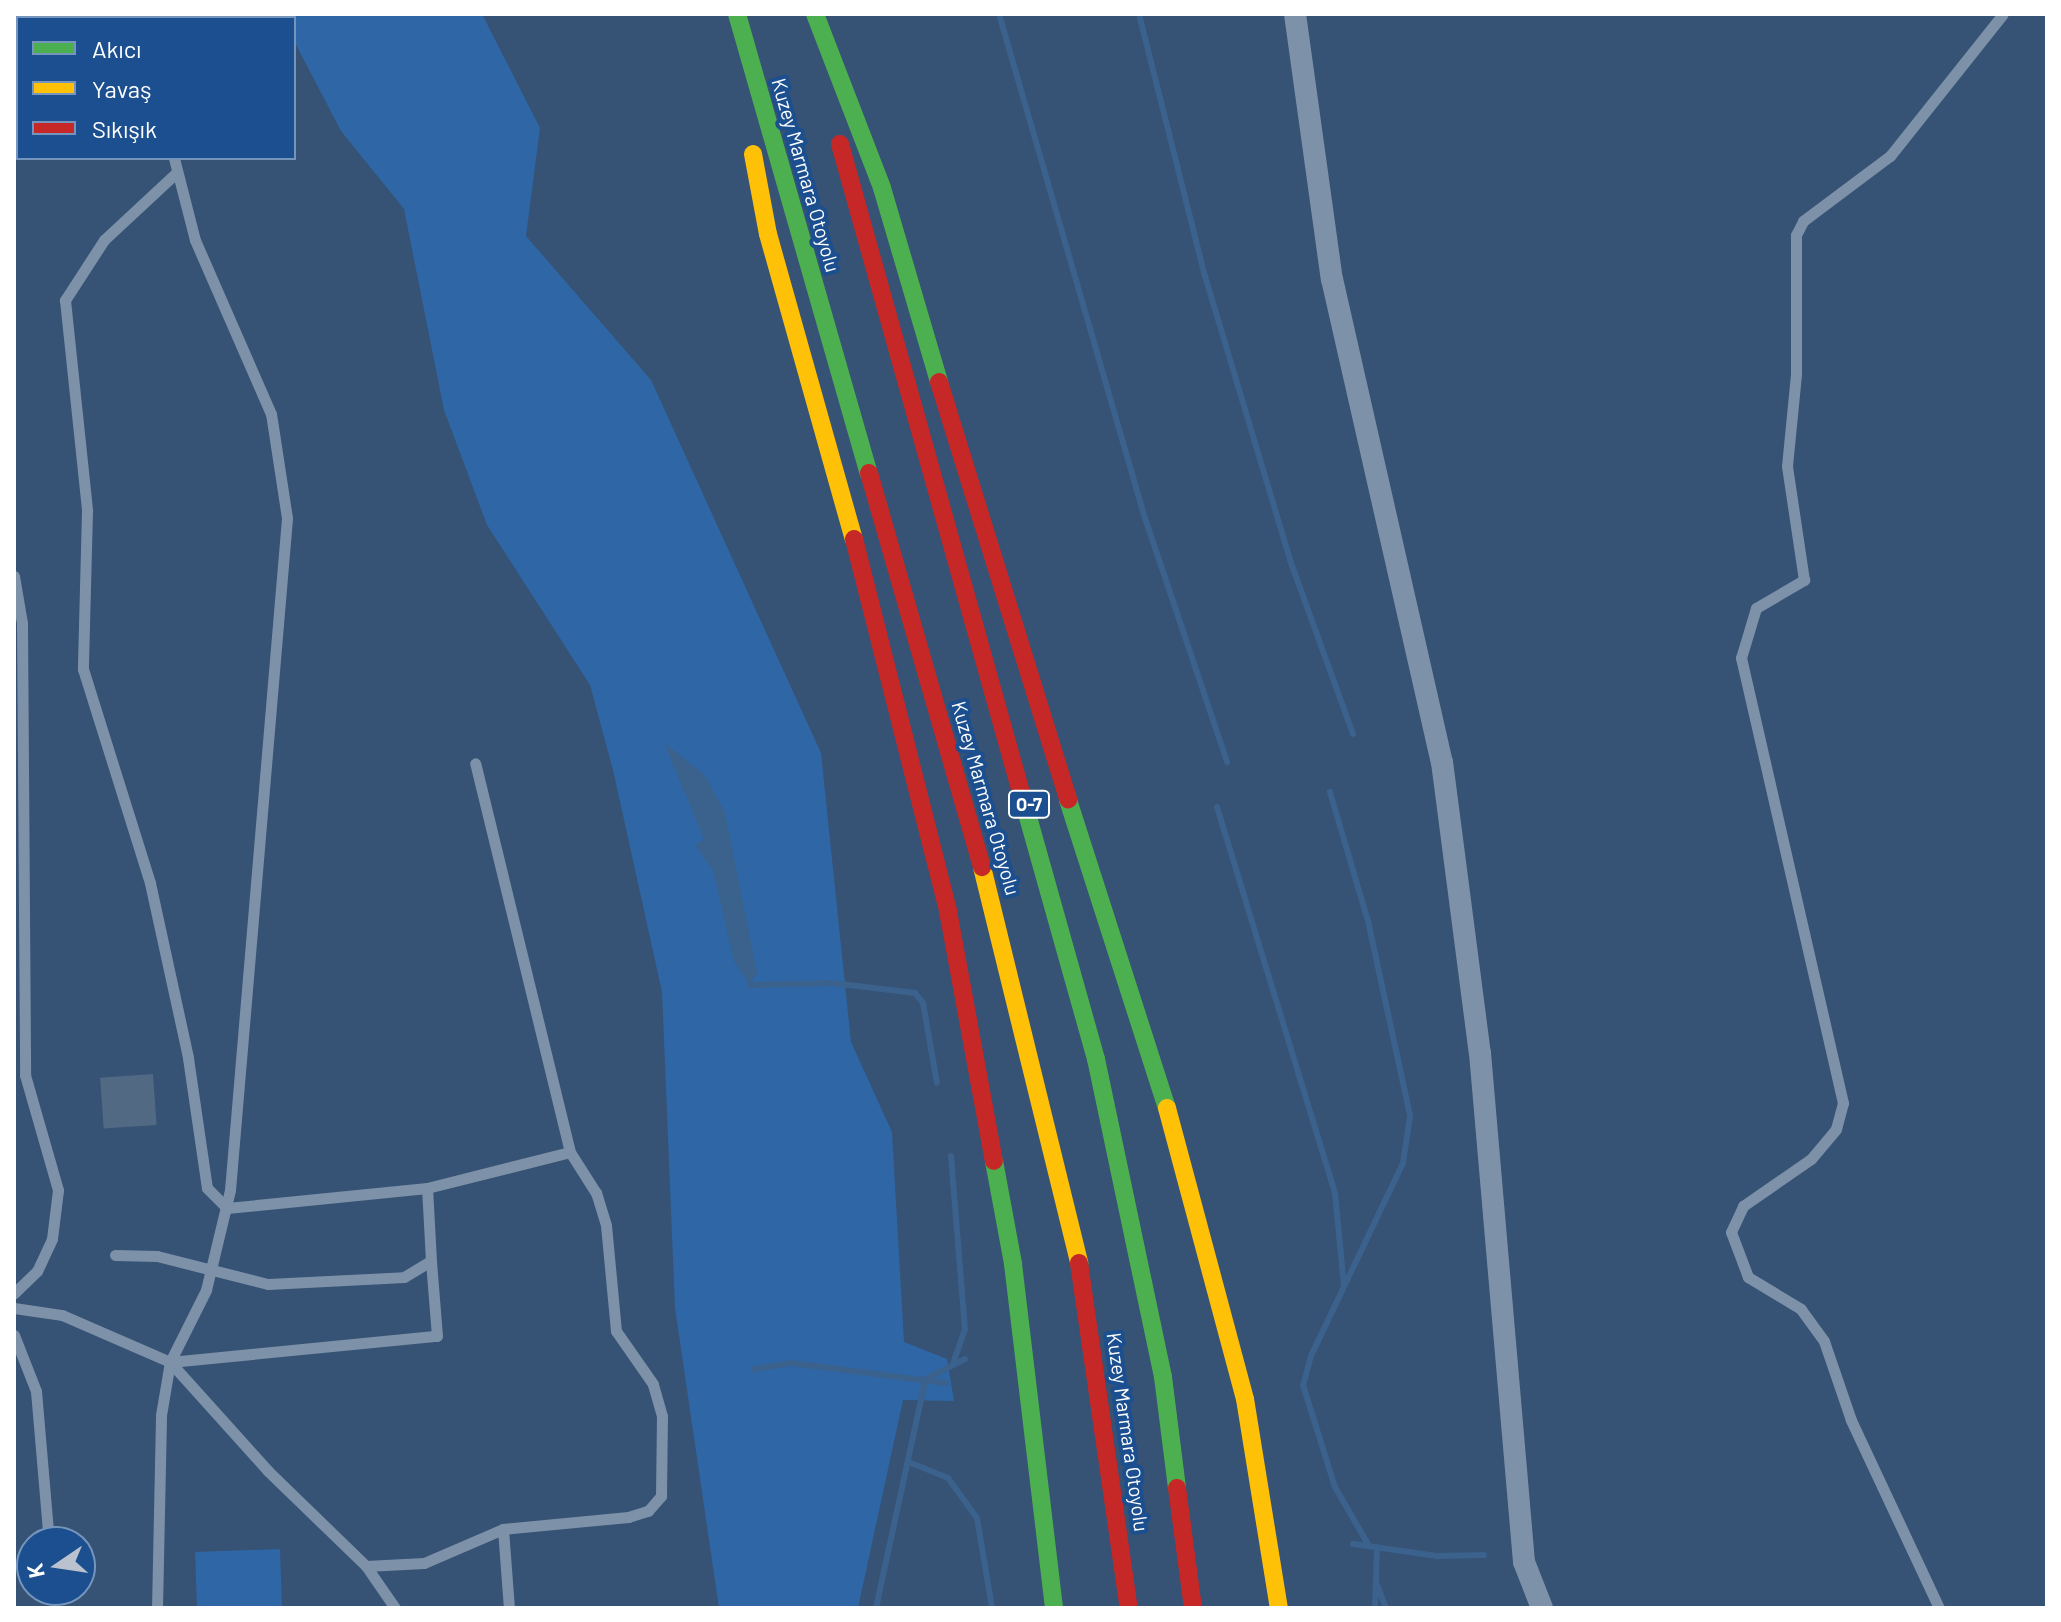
<!DOCTYPE html>
<html>
<head>
<meta charset="utf-8">
<style>
  body { margin:0 }
  #map { position:relative; width:2061px; height:1622px; overflow:hidden; background:#365274; font-family:Barlow,sans-serif }
  div>[style] { position:absolute }
  .green>* { inset:0; background:#2f66a5; transform-origin:0 0 }
  .water>* { inset:0; background:#3b618d }
  .stream>* { height:6px; margin:-3px; padding:0 3px; transform-origin:3px; border-radius:3px; background:#3b618d }
  .building>* { inset:0; background:#526984; transform-origin:0 0 }
  .lane>* { height:11px; margin:-5.5px; padding:0 5.5px; transform-origin:5.5px; border-radius:5.5px; background:#7d92a8 }
  .street>* { height:22px; margin:-11px; padding:0 11px; transform-origin:11px; border-radius:11px; background:#7d92a8 }
  .fast>* { height:18px; margin:-9px; padding:0 9px; transform-origin:9px; border-radius:9px; background:#4caf50 }
  .slow>* { height:18px; margin:-9px; padding:0 9px; transform-origin:9px; border-radius:9px; background:#ffc107 }
  .jam>* { height:18px; margin:-9px; padding:0 9px; transform-origin:9px; border-radius:9px; background:#c62828 }
  span { translate:-50% -50%; white-space:nowrap; text-align:center; line-height:1.15; -webkit-text-stroke:8px #1b4f8f; paint-order:stroke }
  .shield-label span { padding:2px 6px; background:#1b4f8f; border:2px solid; border-radius:6px; -webkit-text-stroke-width:0 }
  .shield-label { font-size:18px; color:#fff; font-weight:700 }
  .street-label { font-size:20px; color:#fff }
  .frame { position:absolute; inset:0; border:16px solid #fff; pointer-events:none }
  .legend { position:absolute; left:16px; top:16px; width:280px; height:144px; box-sizing:border-box; background:#1b4f8f; border:2px solid #7695bc; margin:0; padding:10px 14px; list-style:none; font-size:24px; color:#fff }
  .legend li { display:flex; align-items:center; gap:16px; height:40px }
  .legend b { width:40px; border:2px solid #7695bc }
  .north { position:absolute; left:16px; top:1526px; width:80px; height:80px; box-sizing:border-box; background:#1b4f8f; border:2px solid #7695bc; border-radius:50%; rotate:257deg; font-size:22px; font-weight:700; line-height:32px; text-align:center; color:#fff }
  .north::after { content:''; display:block; margin:auto; width:28px; height:36px; background:#b9c2ce; clip-path:polygon(50% 0,100% 100%,50% 72%,0 100%) }
</style>
</head>
<body>
<div id="map">
  <div class="green">
    <div style="clip-path:polygon(281px 14px,482px 14px,540px 128px,526px 236px,651px 380px,821px 753px,851px 1042px,892px 1132px,904px 1342px,947px 1359px,954px 1401px,903px 1400px,858px 1608px,719px 1608px,675px 1308px,662px 992px,613px 770px,590px 685px,487px 525px,444px 410px,404px 209px,341px 131px,294px 41px,294px 18px)"></div>
    <div style="left:280px;top:1549px;width:59px;height:85px;rotate:88deg"></div>
  </div>
  <div class="water">
    <div style="clip-path:polygon(664px 743px,705px 775px,725px 813px,757px 972px,750px 985px,734px 961px,713px 870px,695px 845px,704px 839px)"></div>
  </div>
  <div class="stream">
    <div style="left:999px;top:14px;width:522px;rotate:73.86deg"></div>
    <div style="left:1144px;top:515px;width:261px;rotate:71.4deg"></div>
    <div style="left:1139px;top:14px;width:270px;rotate:75.9deg"></div>
    <div style="left:1205px;top:276px;width:296px;rotate:73.3deg"></div>
    <div style="left:1290px;top:560px;width:185px;rotate:70.1deg"></div>
    <div style="left:1330px;top:792px;width:134px;rotate:73.6deg"></div>
    <div style="left:1368px;top:921px;width:199px;rotate:77.8deg"></div>
    <div style="left:1410px;top:1116px;width:48px;rotate:98.5deg"></div>
    <div style="left:1403px;top:1163px;width:214px;rotate:115.5deg"></div>
    <div style="left:1311px;top:1356px;width:30px;rotate:105deg"></div>
    <div style="left:1303px;top:1385px;width:107px;rotate:72.6deg"></div>
    <div style="left:1335px;top:1487px;width:68px;rotate:60deg"></div>
    <div style="left:1217px;top:807px;width:404px;rotate:73deg"></div>
    <div style="left:1335px;top:1193px;width:93px;rotate:84.5deg"></div>
    <div style="left:750px;top:985px;width:82px;rotate:-1.4deg"></div>
    <div style="left:832px;top:983px;width:84px;rotate:6.9deg"></div>
    <div style="left:915px;top:993px;width:13px;rotate:51deg"></div>
    <div style="left:923px;top:1003px;width:81px;rotate:80.1deg"></div>
    <div style="left:951px;top:1156px;width:174px;rotate:85.4deg"></div>
    <div style="left:965px;top:1329px;width:36px;rotate:109deg"></div>
    <div style="left:754px;top:1369px;width:37px;rotate:-9deg"></div>
    <div style="left:791px;top:1363px;width:156px;rotate:7.4deg"></div>
    <div style="left:924px;top:1380px;width:46px;rotate:-27.1deg"></div>
    <div style="left:911px;top:1463px;width:40px;rotate:22deg"></div>
    <div style="left:948px;top:1478px;width:49px;rotate:54.1deg"></div>
    <div style="left:977px;top:1518px;width:91px;rotate:80.5deg"></div>
    <div style="left:1353px;top:1544px;width:85px;rotate:8.1deg"></div>
    <div style="left:1437px;top:1556px;width:47px;rotate:-1.2deg"></div>
    <div style="left:1376px;top:1582px;width:28px;rotate:69deg"></div>
    <div style="left:876px;top:1608px;width:231px;rotate:-77.8deg"></div>
    <div style="left:1375px;top:1608px;width:61px;rotate:-88.1deg"></div>
  </div>
  <div class="building">
    <div style="left:153px;top:1074px;width:51px;height:53px;rotate:86deg"></div>
  </div>
  <div class="lane">
    <div style="left:150px;top:14px;width:4px;rotate:90deg"></div>
    <div style="left:176px;top:173px;width:98px;rotate:137.1deg"></div>
    <div style="left:104px;top:240px;width:72px;rotate:123deg"></div>
    <div style="left:65px;top:300px;width:212px;rotate:84deg"></div>
    <div style="left:87px;top:511px;width:158px;rotate:91.5deg"></div>
    <div style="left:83px;top:669px;width:224px;rotate:72.6deg"></div>
    <div style="left:150px;top:883px;width:179px;rotate:77.7deg"></div>
    <div style="left:188px;top:1058px;width:131px;rotate:81.7deg"></div>
    <div style="left:207px;top:1188px;width:28px;rotate:45deg"></div>
    <div style="left:227px;top:1208px;width:201px;rotate:-5.7deg"></div>
    <div style="left:427px;top:1188px;width:147px;rotate:-14.1deg"></div>
    <div style="left:570px;top:1152px;width:400px;rotate:-103.7deg"></div>
    <div style="left:14px;top:576px;width:48px;rotate:80.3deg"></div>
    <div style="left:22px;top:623px;width:452px;rotate:89.6deg"></div>
    <div style="left:25px;top:1075px;width:120px;rotate:74deg"></div>
    <div style="left:58px;top:1190px;width:49px;rotate:97deg"></div>
    <div style="left:52px;top:1239px;width:35px;rotate:115deg"></div>
    <div style="left:37px;top:1271px;width:32px;rotate:136deg"></div>
    <div style="left:115px;top:1255px;width:42px;rotate:1.4deg"></div>
    <div style="left:157px;top:1256px;width:114px;rotate:14.2deg"></div>
    <div style="left:268px;top:1284px;width:136px;rotate:-2.9deg"></div>
    <div style="left:404px;top:1277px;width:31px;rotate:-31deg"></div>
    <div style="left:431px;top:1261px;width:73px;rotate:-93.1deg"></div>
    <div style="left:14px;top:1308px;width:49px;rotate:8.3deg"></div>
    <div style="left:62px;top:1315px;width:118px;rotate:23.5deg"></div>
    <div style="left:170px;top:1362px;width:147px;rotate:48deg"></div>
    <div style="left:268px;top:1471px;width:136px;rotate:44.1deg"></div>
    <div style="left:366px;top:1566px;width:51px;rotate:55.4deg"></div>
    <div style="left:14px;top:1335px;width:60px;rotate:68.6deg"></div>
    <div style="left:36px;top:1391px;width:152px;rotate:85.1deg"></div>
    <div style="left:170px;top:1362px;width:268px;rotate:-5.6deg"></div>
    <div style="left:437px;top:1336px;width:75px;rotate:-94.6deg"></div>
    <div style="left:503px;top:1529px;width:79px;rotate:85.7deg"></div>
    <div style="left:366px;top:1566px;width:58px;rotate:-3deg"></div>
    <div style="left:424px;top:1563px;width:86px;rotate:-23.3deg"></div>
    <div style="left:503px;top:1529px;width:126px;rotate:-5.5deg"></div>
    <div style="left:628px;top:1517px;width:21px;rotate:-17deg"></div>
    <div style="left:648px;top:1511px;width:20px;rotate:-49deg"></div>
    <div style="left:661px;top:1496px;width:80px;rotate:-89.3deg"></div>
    <div style="left:662px;top:1416px;width:33px;rotate:-106deg"></div>
    <div style="left:653px;top:1384px;width:65px;rotate:-124.9deg"></div>
    <div style="left:616px;top:1331px;width:106px;rotate:-95.4deg"></div>
    <div style="left:606px;top:1225px;width:34px;rotate:-107deg"></div>
    <div style="left:596px;top:1193px;width:49px;rotate:-122.4deg"></div>
    <div style="left:157px;top:1608px;width:193px;rotate:-88.8deg"></div>
    <div style="left:161px;top:1415px;width:54px;rotate:-80.4deg"></div>
    <div style="left:170px;top:1362px;width:80px;rotate:-63.4deg"></div>
    <div style="left:206px;top:1290px;width:103px;rotate:-76.5deg"></div>
    <div style="left:230px;top:1190px;width:674px;rotate:-85.15deg"></div>
    <div style="left:287px;top:518px;width:105px;rotate:-98.7deg"></div>
    <div style="left:271px;top:414px;width:190px;rotate:-113.6deg"></div>
    <div style="left:195px;top:240px;width:85px;rotate:-104.4deg"></div>
    <div style="left:1939px;top:1608px;width:208px;rotate:-115.1deg"></div>
    <div style="left:1851px;top:1420px;width:83px;rotate:-108.9deg"></div>
    <div style="left:1824px;top:1341px;width:39px;rotate:-126deg"></div>
    <div style="left:1801px;top:1309px;width:62px;rotate:-148.9deg"></div>
    <div style="left:1748px;top:1277px;width:48px;rotate:-110.7deg"></div>
    <div style="left:1731px;top:1232px;width:29px;rotate:-65deg"></div>
    <div style="left:1743px;top:1206px;width:83px;rotate:-34.7deg"></div>
    <div style="left:1811px;top:1159px;width:39px;rotate:-50deg"></div>
    <div style="left:1836px;top:1129px;width:27px;rotate:-75deg"></div>
    <div style="left:1843px;top:1103px;width:457px;rotate:-102.9deg"></div>
    <div style="left:1741px;top:658px;width:52px;rotate:-73.3deg"></div>
    <div style="left:1756px;top:608px;width:56px;rotate:-30.3deg"></div>
    <div style="left:1804px;top:580px;width:115px;rotate:-98.5deg"></div>
    <div style="left:1787px;top:466px;width:92px;rotate:-84.4deg"></div>
    <div style="left:1796px;top:374px;width:139px;rotate:-90deg"></div>
    <div style="left:1796px;top:235px;width:16px;rotate:-63deg"></div>
    <div style="left:1803px;top:221px;width:109px;rotate:-36.8deg"></div>
    <div style="left:1890px;top:156px;width:181px;rotate:-51.5deg"></div>
  </div>
  <div class="street">
    <div style="left:1295px;top:14px;width:268px;rotate:82.1deg"></div>
    <div style="left:1332px;top:279px;width:495px;rotate:77.2deg"></div>
    <div style="left:1442px;top:762px;width:293px;rotate:82.6deg"></div>
    <div style="left:1480px;top:1053px;width:511px;rotate:85.06deg"></div>
    <div style="left:1524px;top:1562px;width:49px;rotate:68.6deg"></div>
  </div>
  <div class="fast">
    <div style="left:737px;top:14px;width:478px;rotate:74deg"></div>
    <div style="left:815px;top:14px;width:186px;rotate:68.9deg"></div>
    <div style="left:882px;top:188px;width:202px;rotate:73.6deg"></div>
    <div style="left:1068px;top:800px;width:324px;rotate:72.2deg"></div>
    <div style="left:1026px;top:810px;width:259px;rotate:74.3deg"></div>
    <div style="left:1096px;top:1059px;width:325px;rotate:78.1deg"></div>
    <div style="left:1163px;top:1377px;width:112px;rotate:82.8deg"></div>
    <div style="left:994px;top:1161px;width:105px;rotate:79.5deg"></div>
    <div style="left:1013px;top:1264px;width:346px;rotate:83.2deg"></div>
  </div>
  <div class="slow">
    <div style="left:753px;top:154px;width:81px;rotate:79.4deg"></div>
    <div style="left:768px;top:234px;width:317px;rotate:74.3deg"></div>
    <div style="left:982px;top:867px;width:408px;rotate:76.2deg"></div>
    <div style="left:1167px;top:1108px;width:301px;rotate:75deg"></div>
    <div style="left:1245px;top:1399px;width:212px;rotate:80.8deg"></div>
  </div>
  <div class="jam">
    <div style="left:840px;top:144px;width:691px;rotate:74.4deg"></div>
    <div style="left:939px;top:382px;width:437px;rotate:72.8deg"></div>
    <div style="left:869px;top:473px;width:410px;rotate:74deg"></div>
    <div style="left:854px;top:539px;width:384px;rotate:75.8deg"></div>
    <div style="left:948px;top:911px;width:254px;rotate:79.6deg"></div>
    <div style="left:1079px;top:1263px;width:349px;rotate:81.8deg"></div>
    <div style="left:1177px;top:1488px;width:121px;rotate:82.4deg"></div>
  </div>
  <div class="shield-label">
    <span style="left:1029px;top:804px">O-7</span>
  </div>
  <div class="street-label">
    <span style="left:806px;top:175px;rotate:74deg">Kuzey Marmara Otoyolu</span>
    <span style="left:986px;top:798px;rotate:74deg">Kuzey Marmara Otoyolu</span>
    <span style="left:1128px;top:1432px;rotate:82deg">Kuzey Marmara Otoyolu</span>
  </div>
  <div class="frame"></div>
  <ul class="legend">
  <li><b style="height:10px;background:#4caf50"></b>Akıcı</li>
  <li><b style="height:10px;background:#ffc107"></b>Yavaş</li>
  <li><b style="height:10px;background:#c62828"></b>Sıkışık</li>
  </ul>
  <div class="north">K</div>
</div>
</body>
</html>
